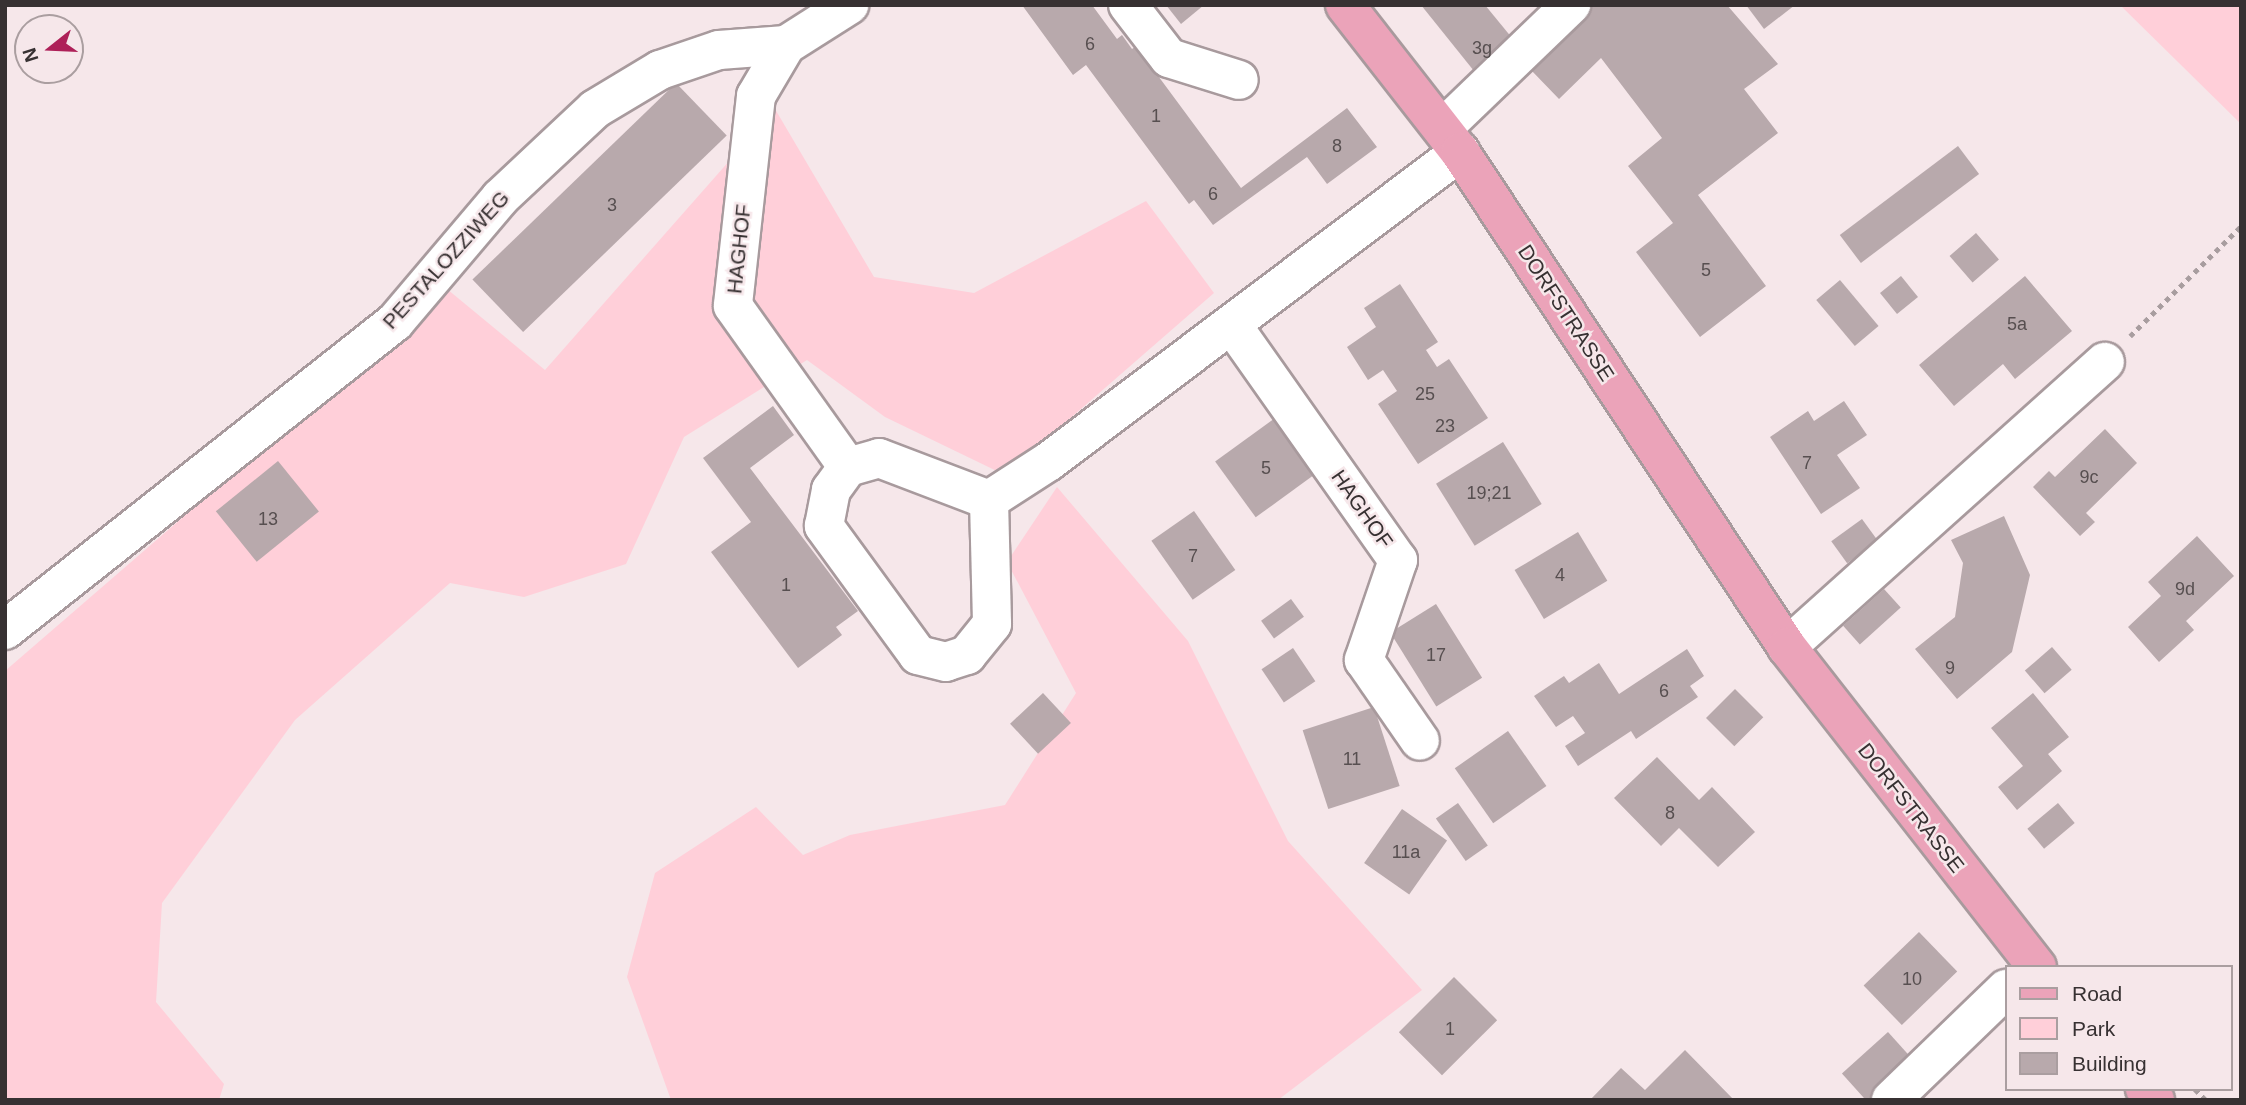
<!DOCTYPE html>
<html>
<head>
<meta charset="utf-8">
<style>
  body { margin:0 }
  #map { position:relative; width:2246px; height:1105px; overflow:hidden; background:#f6e7ea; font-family:Helvetica,sans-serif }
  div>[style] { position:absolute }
  .green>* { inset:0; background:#ffcfd9 }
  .building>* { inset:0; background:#b8a9ac; transform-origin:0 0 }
  .path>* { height:4.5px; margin-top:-2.25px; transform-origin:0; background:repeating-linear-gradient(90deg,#a89d9f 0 5px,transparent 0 10px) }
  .roads { filter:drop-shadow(2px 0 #a89a9d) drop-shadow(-2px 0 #a89a9d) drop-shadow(0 2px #a89a9d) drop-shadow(0 -2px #a89a9d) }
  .minor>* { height:38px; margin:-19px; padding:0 19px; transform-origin:19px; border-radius:19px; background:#fff }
  .major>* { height:38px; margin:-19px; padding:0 19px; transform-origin:19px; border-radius:19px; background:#eba3b9 }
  span { translate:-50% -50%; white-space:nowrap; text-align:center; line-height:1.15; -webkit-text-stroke:5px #f6e7ea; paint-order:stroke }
  .number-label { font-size:18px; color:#574f50 }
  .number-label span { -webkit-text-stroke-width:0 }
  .street-label { font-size:21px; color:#373132 }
  .frame { position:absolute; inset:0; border:7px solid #373132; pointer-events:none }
  .legend { position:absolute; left:2005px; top:965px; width:228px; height:126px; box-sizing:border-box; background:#f6e7ea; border:2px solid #aa9ea0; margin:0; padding:9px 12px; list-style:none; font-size:21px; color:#373132 }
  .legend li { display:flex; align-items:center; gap:14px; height:35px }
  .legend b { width:35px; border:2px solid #aa9ea0 }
  .north { position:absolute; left:14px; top:14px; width:70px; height:70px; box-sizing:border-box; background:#f6e7ea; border:2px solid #aa9ea0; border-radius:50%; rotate:252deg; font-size:19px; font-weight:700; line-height:28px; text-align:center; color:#373132 }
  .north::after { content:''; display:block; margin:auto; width:24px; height:32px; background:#ae2058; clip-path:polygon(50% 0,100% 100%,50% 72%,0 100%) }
</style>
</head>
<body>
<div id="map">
  <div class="green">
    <div style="clip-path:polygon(2120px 5px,2241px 5px,2241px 124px)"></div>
    <div style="clip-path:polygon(775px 109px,874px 277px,974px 293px,1146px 201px,1214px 293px,1005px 475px,885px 417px,807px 360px,684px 437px,626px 564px,524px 597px,450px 583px,295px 720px,162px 903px,156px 1002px,224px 1084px,219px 1100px,5px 1100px,5px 671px,447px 289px,545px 370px)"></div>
    <div style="clip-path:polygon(1057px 487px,1188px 641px,1288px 841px,1422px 990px,1278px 1100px,671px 1100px,627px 977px,655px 873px,756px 807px,803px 855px,850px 835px,1005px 805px,1076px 693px,1007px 562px)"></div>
  </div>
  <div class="building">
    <div style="clip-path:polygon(1022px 5px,1092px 5px,1117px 39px,1122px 35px,1132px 49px,1136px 46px,1241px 188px,1347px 108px,1377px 147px,1327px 184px,1307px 157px,1213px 225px,1194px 200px,1189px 204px,1086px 65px,1073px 75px)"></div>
    <div style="clip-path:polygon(1166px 5px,1204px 5px,1181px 24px)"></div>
    <div style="clip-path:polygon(1421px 5px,1485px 5px,1517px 44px,1478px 76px)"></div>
    <div style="clip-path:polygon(1592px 5px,1727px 5px,1778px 64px,1744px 89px,1778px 133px,1698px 195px,1766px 286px,1700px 337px,1636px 252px,1673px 223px,1628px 166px,1662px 138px,1601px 58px,1559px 99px,1531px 70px)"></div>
    <div style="clip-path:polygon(1746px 5px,1795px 5px,1764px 29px)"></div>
    <div style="left:676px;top:83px;width:73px;height:283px;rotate:46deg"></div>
    <div style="left:1958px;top:146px;width:35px;height:148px;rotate:53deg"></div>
    <div style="left:1976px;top:233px;width:35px;height:35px;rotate:49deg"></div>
    <div style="left:1901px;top:276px;width:27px;height:27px;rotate:51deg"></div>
    <div style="clip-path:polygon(2025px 276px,2072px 331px,2015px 379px,2003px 364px,1954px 406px,1919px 365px)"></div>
    <div style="left:1840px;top:280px;width:60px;height:31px;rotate:50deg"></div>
    <div style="clip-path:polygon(1400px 284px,1438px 342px,1426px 350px,1437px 367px,1449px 359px,1488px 418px,1418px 464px,1378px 404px,1397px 391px,1383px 370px,1368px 380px,1347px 347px,1376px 327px,1364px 308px)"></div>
    <div style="clip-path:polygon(1844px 401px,1867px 435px,1837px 455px,1860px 488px,1821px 514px,1770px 437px,1808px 411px,1814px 421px)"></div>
    <div style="clip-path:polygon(773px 406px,794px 435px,750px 468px,858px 611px,836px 627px,842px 635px,798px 668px,711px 552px,751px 522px,703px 458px)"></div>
    <div style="left:1275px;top:418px;width:69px;height:74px;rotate:54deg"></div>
    <div style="clip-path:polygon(2105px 429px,2137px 463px,2086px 513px,2095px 522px,2080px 536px,2033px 487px,2049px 471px,2055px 477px)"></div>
    <div style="left:1503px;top:442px;width:73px;height:79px;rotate:58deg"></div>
    <div style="left:278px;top:461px;width:65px;height:80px;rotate:51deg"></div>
    <div style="left:1194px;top:511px;width:72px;height:52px;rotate:55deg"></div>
    <div style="clip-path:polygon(2004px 516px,2030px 575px,2012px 652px,1957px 699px,1915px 649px,1955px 617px,1963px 563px,1951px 540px)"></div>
    <div style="left:1862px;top:519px;width:27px;height:38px;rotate:54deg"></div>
    <div style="left:1578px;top:532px;width:57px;height:74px;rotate:59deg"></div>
    <div style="clip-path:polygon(2197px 536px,2234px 576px,2186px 621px,2194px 630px,2159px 662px,2128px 627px,2161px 596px,2148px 582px)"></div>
    <div style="left:1884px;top:589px;width:25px;height:55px;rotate:48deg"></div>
    <div style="left:1291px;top:599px;width:22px;height:37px;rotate:54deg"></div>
    <div style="left:1436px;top:604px;width:87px;height:54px;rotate:58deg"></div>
    <div style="left:2052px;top:647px;width:30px;height:36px;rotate:49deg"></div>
    <div style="left:1293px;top:648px;width:40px;height:38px;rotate:56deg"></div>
    <div style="clip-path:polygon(1687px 649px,1704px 676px,1690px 686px,1698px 697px,1636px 739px,1631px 731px,1578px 766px,1565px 746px,1585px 733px,1573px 716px,1556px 727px,1534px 696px,1564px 676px,1569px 683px,1599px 663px,1619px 694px)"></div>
    <div style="left:1735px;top:689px;width:40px;height:41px;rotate:45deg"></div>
    <div style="left:1043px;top:693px;width:41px;height:45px;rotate:47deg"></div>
    <div style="clip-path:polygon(2033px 693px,2069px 737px,2048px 754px,2062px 771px,2017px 810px,1998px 787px,2023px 766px,1991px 728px)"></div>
    <div style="left:1374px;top:707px;width:83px;height:75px;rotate:72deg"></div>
    <div style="left:1508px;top:731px;width:67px;height:65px;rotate:55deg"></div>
    <div style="clip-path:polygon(1657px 757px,1699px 800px,1712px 787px,1755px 832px,1718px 867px,1679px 828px,1661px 846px,1614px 798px)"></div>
    <div style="left:1458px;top:803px;width:52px;height:27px;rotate:55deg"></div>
    <div style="left:2058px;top:803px;width:26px;height:40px;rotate:50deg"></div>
    <div style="left:1402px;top:809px;width:55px;height:66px;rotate:35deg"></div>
    <div style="left:1919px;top:932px;width:55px;height:77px;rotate:46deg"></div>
    <div style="left:1454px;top:977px;width:61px;height:78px;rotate:45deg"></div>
    <div style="left:1888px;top:1032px;width:39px;height:62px;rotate:48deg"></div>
    <div style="clip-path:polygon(1685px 1050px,1734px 1100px,1590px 1100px,1621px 1068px,1645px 1090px)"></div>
  </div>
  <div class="path">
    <div style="left:2130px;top:336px;width:156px;rotate:-44.7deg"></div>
    <div style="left:2195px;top:1089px;width:16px;rotate:45deg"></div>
  </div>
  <div class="roads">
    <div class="minor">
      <div style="left:1128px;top:5px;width:67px;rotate:52.3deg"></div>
      <div style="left:1169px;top:58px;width:73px;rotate:17.4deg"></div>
      <div style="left:786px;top:45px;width:59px;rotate:120.5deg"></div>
      <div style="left:756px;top:96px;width:211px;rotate:96.3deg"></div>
      <div style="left:733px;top:306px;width:198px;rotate:54.5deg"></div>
      <div style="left:1443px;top:128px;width:178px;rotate:-43.9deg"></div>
      <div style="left:1232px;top:325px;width:288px;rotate:54.8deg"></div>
      <div style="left:1398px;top:560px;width:106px;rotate:108.8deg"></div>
      <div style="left:1364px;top:660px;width:98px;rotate:55.3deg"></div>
      <div style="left:989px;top:500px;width:124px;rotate:88.6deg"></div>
      <div style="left:992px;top:624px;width:40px;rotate:129deg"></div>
      <div style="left:967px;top:655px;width:22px;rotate:162deg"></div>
      <div style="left:946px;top:662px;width:29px;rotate:-166deg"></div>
      <div style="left:918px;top:655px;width:160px;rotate:-126.1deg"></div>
      <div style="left:824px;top:526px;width:37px;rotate:-79deg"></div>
      <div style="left:831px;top:490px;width:29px;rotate:-54deg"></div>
      <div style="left:848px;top:467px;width:32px;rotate:-16deg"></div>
      <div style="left:879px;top:458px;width:118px;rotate:20.9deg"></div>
      <div style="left:989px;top:500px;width:70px;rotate:-32.8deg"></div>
      <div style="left:1048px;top:462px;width:516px;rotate:-36.96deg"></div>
      <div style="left:5px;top:630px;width:497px;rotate:-38.3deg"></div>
      <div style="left:395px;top:322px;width:162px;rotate:-49.7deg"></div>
      <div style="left:500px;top:198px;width:130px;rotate:-43.1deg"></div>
      <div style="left:595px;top:109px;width:76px;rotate:-31deg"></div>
      <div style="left:660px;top:70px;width:62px;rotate:-18.7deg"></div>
      <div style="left:719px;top:50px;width:67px;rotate:-4.3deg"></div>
      <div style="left:786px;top:45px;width:75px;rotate:-32.4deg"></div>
      <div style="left:1787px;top:647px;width:427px;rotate:-41.9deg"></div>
      <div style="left:1891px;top:1100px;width:160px;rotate:-44deg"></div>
    </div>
    <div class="major">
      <div style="left:1345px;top:5px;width:187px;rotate:52deg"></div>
      <div style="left:1460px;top:152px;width:593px;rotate:56.55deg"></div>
      <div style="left:1787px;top:647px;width:406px;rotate:52deg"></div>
      <div style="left:2145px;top:1089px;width:15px;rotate:48deg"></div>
    </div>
  </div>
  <div class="number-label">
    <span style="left:1090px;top:44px">6</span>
    <span style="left:1482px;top:48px">3g</span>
    <span style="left:1156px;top:116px">1</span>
    <span style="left:1337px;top:146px">8</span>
    <span style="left:1213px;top:194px">6</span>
    <span style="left:612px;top:205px">3</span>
    <span style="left:1706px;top:270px">5</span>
    <span style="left:2017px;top:324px">5a</span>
    <span style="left:1425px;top:394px">25</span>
    <span style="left:1445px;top:426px">23</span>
    <span style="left:1807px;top:463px">7</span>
    <span style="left:1266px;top:468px">5</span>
    <span style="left:2089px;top:477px">9c</span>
    <span style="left:1489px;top:493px">19;21</span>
    <span style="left:268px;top:519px">13</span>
    <span style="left:1193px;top:556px">7</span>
    <span style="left:1560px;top:575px">4</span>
    <span style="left:786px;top:585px">1</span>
    <span style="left:2185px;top:589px">9d</span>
    <span style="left:1436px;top:655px">17</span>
    <span style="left:1950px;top:668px">9</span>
    <span style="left:1664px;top:691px">6</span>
    <span style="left:1352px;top:759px">11</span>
    <span style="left:1670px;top:813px">8</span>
    <span style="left:1406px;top:852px">11a</span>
    <span style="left:1912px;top:979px">10</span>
    <span style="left:1450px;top:1029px">1</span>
  </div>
  <div class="street-label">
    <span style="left:739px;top:249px;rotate:-84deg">HAGHOF</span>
    <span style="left:446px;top:260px;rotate:-48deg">PESTALOZZIWEG</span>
    <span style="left:1566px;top:313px;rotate:57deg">DORFSTRASSE</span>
    <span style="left:1362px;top:509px;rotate:55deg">HAGHOF</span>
    <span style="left:1911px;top:808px;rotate:52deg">DORFSTRASSE</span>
  </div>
  <div class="frame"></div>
  <ul class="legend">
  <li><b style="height:9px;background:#eba3b9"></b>Road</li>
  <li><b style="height:19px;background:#ffcfd9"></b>Park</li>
  <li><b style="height:19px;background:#b8a9ac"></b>Building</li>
  </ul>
  <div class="north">N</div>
</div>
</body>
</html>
